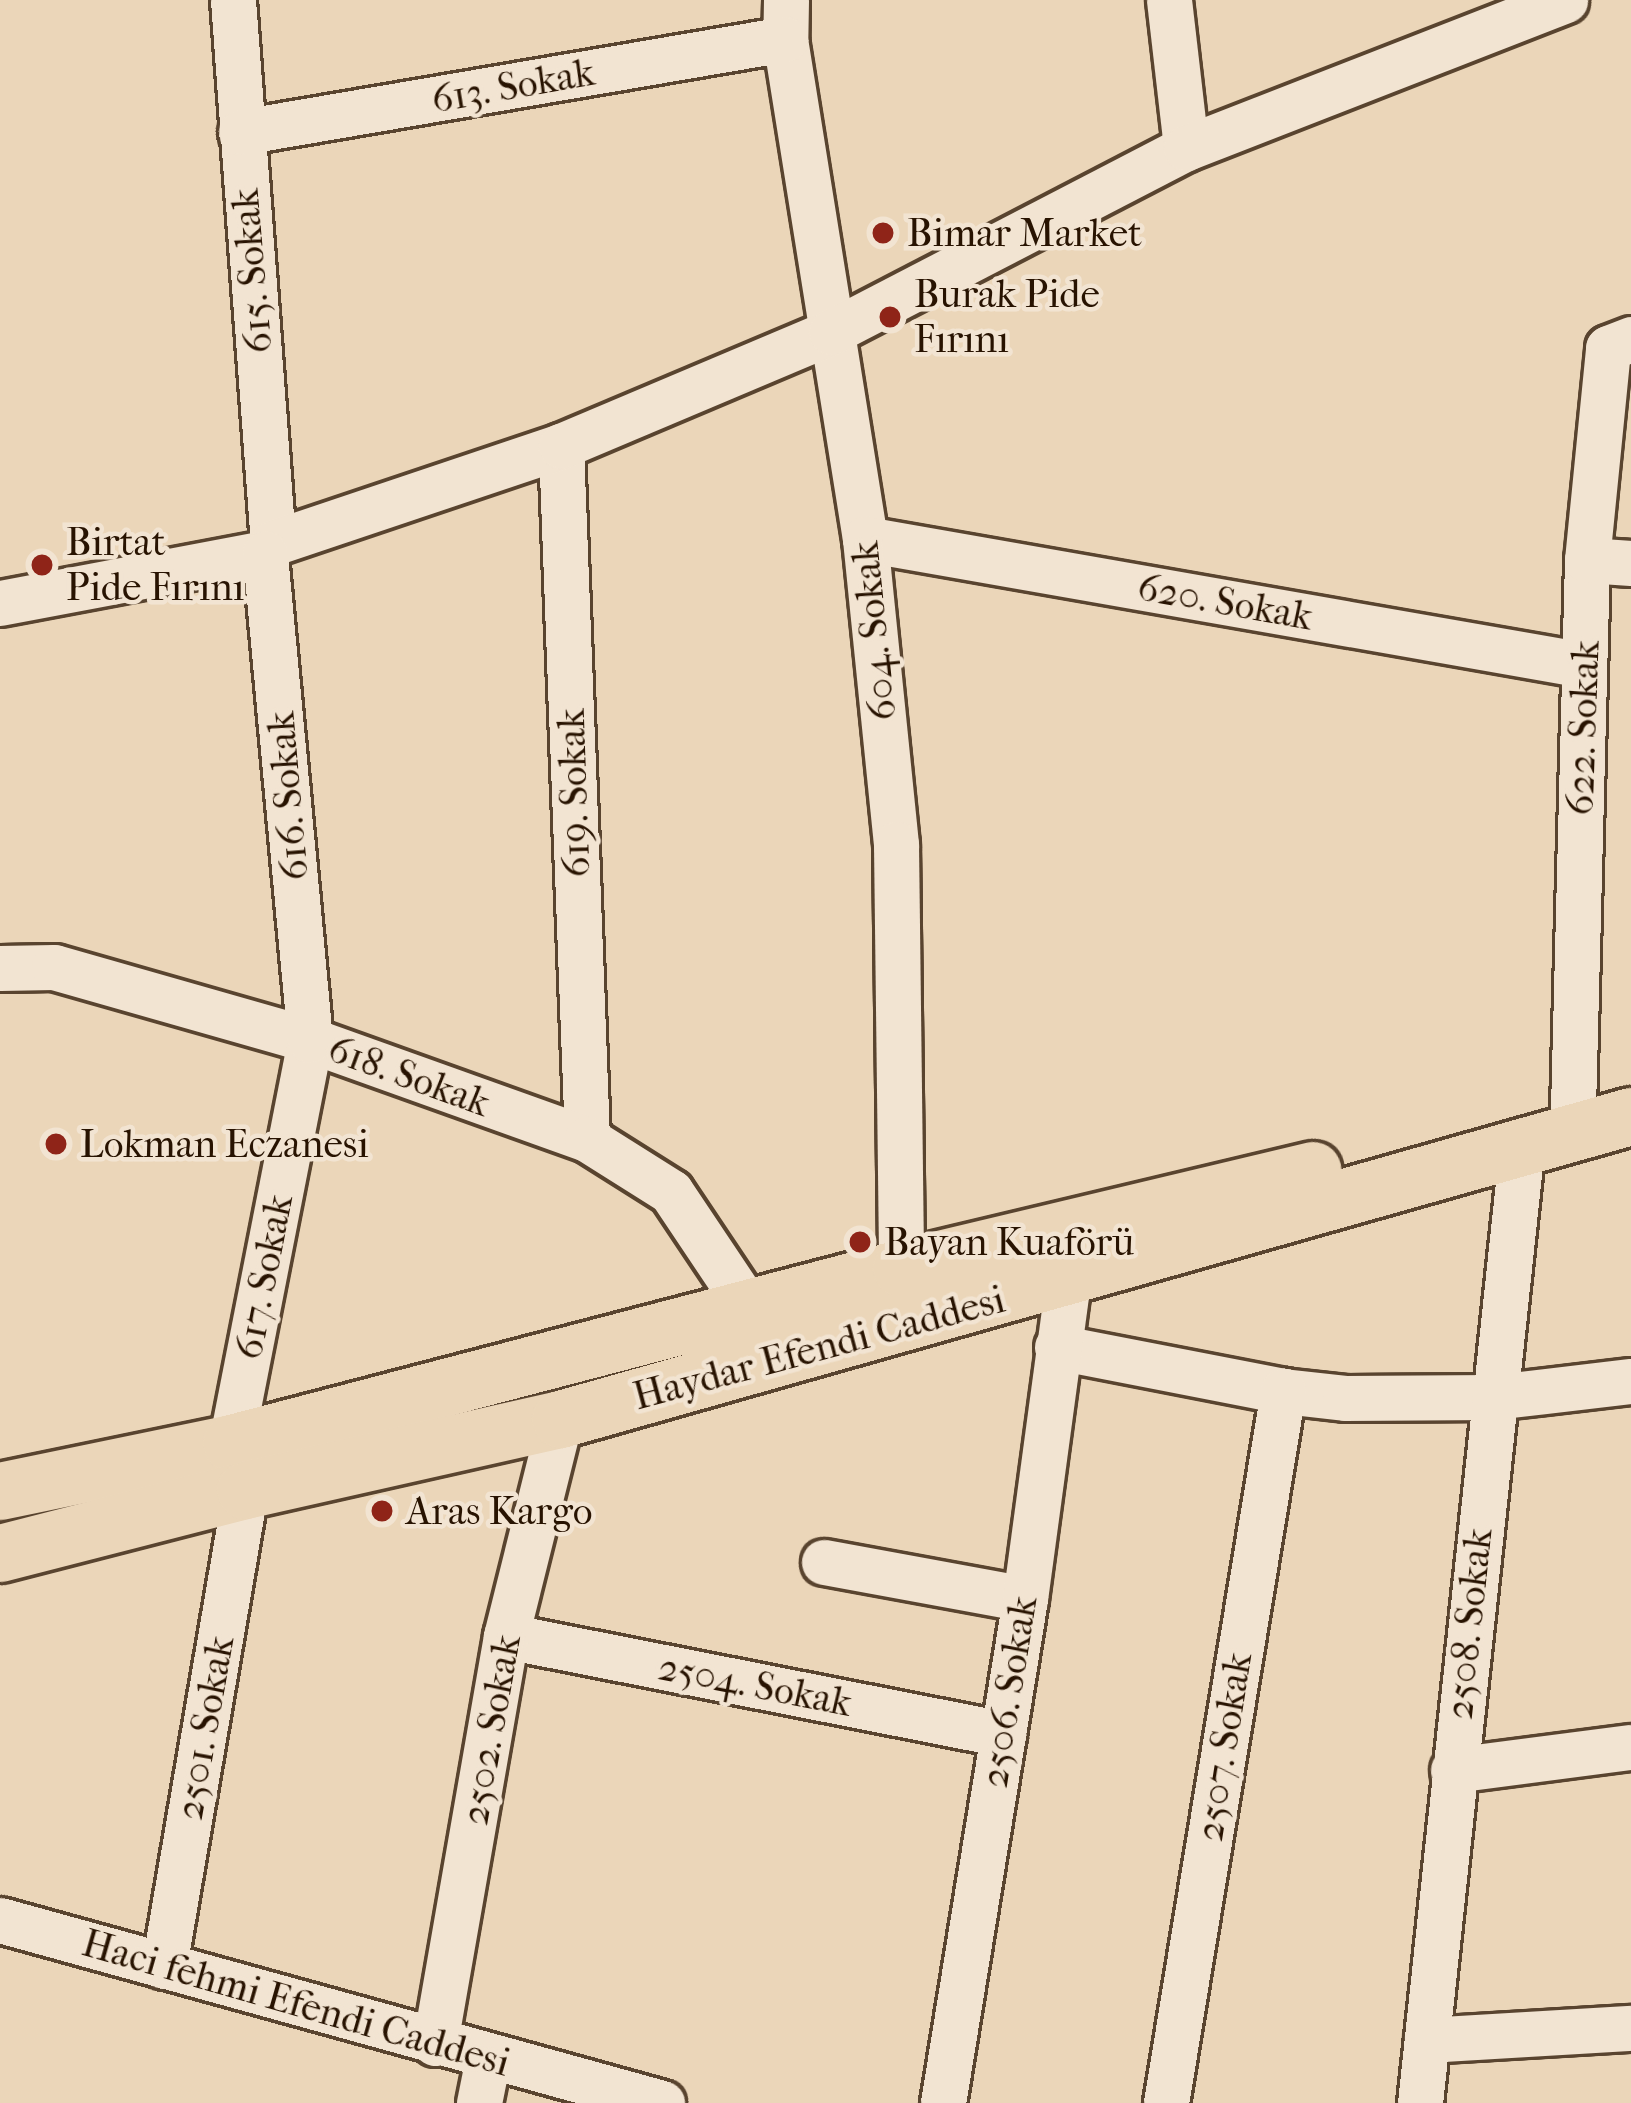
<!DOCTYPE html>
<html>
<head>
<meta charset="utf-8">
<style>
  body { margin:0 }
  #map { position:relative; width:1631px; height:2103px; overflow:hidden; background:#ebd6b9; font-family:"IM FELL French Canon",serif }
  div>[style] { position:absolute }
  .roads { filter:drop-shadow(3px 0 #59442f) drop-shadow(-3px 0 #59442f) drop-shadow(0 3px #59442f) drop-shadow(0 -3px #59442f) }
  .minor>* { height:45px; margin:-22.5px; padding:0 22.5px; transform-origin:22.5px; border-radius:22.5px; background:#f2e4d2 }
  .major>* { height:57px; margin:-28.5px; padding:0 28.5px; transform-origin:28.5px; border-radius:28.5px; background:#ebd6b9 }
  .dots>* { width:33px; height:33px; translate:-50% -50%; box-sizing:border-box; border:6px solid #f2e4d2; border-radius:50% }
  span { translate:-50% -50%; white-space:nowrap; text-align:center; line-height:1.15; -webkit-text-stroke:9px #f2e4d2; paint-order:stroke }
  .street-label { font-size:39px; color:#281301 }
  .poi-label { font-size:39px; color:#281301 }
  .left { translate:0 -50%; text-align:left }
</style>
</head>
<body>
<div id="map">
  <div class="roads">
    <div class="minor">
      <div style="left:233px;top:0;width:544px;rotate:85.79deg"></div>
      <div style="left:786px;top:0;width:39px;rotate:91deg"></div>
      <div style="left:785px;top:39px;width:506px;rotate:80.91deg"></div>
      <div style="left:865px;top:539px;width:307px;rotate:84.2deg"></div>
      <div style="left:896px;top:844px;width:424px;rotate:89.3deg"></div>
      <div style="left:1169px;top:0;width:149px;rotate:83.4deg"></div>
      <div style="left:241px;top:132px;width:552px;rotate:-9.7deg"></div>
      <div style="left:561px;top:446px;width:693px;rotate:87.85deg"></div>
      <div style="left:865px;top:539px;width:730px;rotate:9.94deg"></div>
      <div style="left:1587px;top:560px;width:44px;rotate:3.9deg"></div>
      <div style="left:0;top:603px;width:270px;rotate:-10.7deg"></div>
      <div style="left:265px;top:553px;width:13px;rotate:-51deg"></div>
      <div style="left:273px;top:543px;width:304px;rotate:-18.6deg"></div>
      <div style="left:561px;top:446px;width:293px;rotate:-22.9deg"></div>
      <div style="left:831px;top:332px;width:400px;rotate:-27.4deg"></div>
      <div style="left:1186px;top:148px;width:407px;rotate:-21.3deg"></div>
      <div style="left:0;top:968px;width:54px;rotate:-1.1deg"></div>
      <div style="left:54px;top:967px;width:266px;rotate:15.9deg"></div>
      <div style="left:310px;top:1040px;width:294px;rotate:19.7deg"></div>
      <div style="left:587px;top:1139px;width:99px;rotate:32.2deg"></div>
      <div style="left:671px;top:1192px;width:138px;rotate:56.2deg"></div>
      <div style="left:1573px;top:1109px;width:549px;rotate:-88.54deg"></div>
      <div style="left:1587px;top:560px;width:213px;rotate:-84.3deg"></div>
      <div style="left:1608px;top:348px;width:25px;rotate:-21deg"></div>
      <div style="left:1057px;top:1347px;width:230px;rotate:11deg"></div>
      <div style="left:1283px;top:1391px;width:62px;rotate:6.4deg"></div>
      <div style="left:1345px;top:1398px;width:149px;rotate:-0.4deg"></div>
      <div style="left:1494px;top:1397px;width:138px;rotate:-6.7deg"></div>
      <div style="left:231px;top:1443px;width:411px;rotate:-78.9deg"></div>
      <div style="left:310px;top:1040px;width:489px;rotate:-95.3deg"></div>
      <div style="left:824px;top:1562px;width:204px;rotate:10.4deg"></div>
      <div style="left:506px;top:1636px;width:507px;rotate:11.15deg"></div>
      <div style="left:1453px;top:1770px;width:179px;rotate:-7.4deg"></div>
      <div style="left:0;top:1920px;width:687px;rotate:15.45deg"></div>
      <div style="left:164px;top:1966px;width:483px;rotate:-80.3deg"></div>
      <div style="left:1427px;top:2040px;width:204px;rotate:-3.4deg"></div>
      <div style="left:435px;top:2043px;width:413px;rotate:-80.1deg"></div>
      <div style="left:506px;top:1636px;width:224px;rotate:-76deg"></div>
      <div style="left:479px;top:2103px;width:46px;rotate:-78.7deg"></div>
      <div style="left:943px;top:2103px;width:511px;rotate:-80.76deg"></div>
      <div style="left:1025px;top:1599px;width:322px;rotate:-82.3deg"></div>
      <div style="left:1166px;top:2103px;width:722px;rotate:-80.67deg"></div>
      <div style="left:1420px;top:2103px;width:962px;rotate:-83.92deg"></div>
    </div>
    <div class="major">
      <div style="left:0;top:1491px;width:236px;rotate:-11.7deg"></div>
      <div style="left:231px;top:1443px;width:692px;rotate:-14.64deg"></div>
      <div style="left:901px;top:1268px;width:423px;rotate:-13.4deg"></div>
      <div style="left:0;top:1553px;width:253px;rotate:-14.4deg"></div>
      <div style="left:245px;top:1490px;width:323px;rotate:-12.7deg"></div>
      <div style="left:560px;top:1419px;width:1113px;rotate:-15.8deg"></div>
    </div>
  </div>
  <div class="dots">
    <div style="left:883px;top:233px;background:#8f2418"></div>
    <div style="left:890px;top:317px;background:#8f2418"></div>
    <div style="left:42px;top:565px;background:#8f2418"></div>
    <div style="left:56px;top:1144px;background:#8f2418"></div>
    <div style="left:860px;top:1242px;background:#8f2418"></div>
    <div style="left:382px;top:1511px;background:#8f2418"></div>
  </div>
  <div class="street-label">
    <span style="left:513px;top:86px;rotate:-10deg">613. Sokak</span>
    <span style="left:252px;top:271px;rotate:-95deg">615. Sokak</span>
    <span style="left:1225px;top:602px;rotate:10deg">620. Sokak</span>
    <span style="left:874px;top:631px;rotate:-96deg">604. Sokak</span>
    <span style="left:1583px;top:728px;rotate:-88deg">622. Sokak</span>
    <span style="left:574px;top:793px;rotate:-92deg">619. Sokak</span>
    <span style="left:288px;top:796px;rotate:-95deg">616. Sokak</span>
    <span style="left:409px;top:1076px;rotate:20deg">618. Sokak</span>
    <span style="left:264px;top:1277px;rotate:-79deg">617. Sokak</span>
    <span style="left:819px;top:1348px;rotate:-15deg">Haydar Efendi Caddesi</span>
    <span style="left:1469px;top:1624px;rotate:-84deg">2508. Sokak</span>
    <span style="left:755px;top:1685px;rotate:11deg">2504. Sokak</span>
    <span style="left:1009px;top:1692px;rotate:-81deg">2506. Sokak</span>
    <span style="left:205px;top:1728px;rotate:-80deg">2501. Sokak</span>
    <span style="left:491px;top:1730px;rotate:-80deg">2502. Sokak</span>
    <span style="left:1224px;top:1747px;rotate:-81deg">2507. Sokak</span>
    <span style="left:296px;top:2003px;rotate:16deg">Haci fehmi Efendi Caddesi</span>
  </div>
  <div class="poi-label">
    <span class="left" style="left:907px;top:233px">Bimar Market</span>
    <span class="left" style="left:914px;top:317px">Burak Pide<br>Fırını</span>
    <span class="left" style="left:66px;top:565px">Birtat<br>Pide Fırını</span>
    <span class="left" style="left:80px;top:1144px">Lokman Eczanesi</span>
    <span class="left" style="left:884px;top:1242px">Bayan Kuaförü</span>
    <span class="left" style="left:406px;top:1511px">Aras Kargo</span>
  </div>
</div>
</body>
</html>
